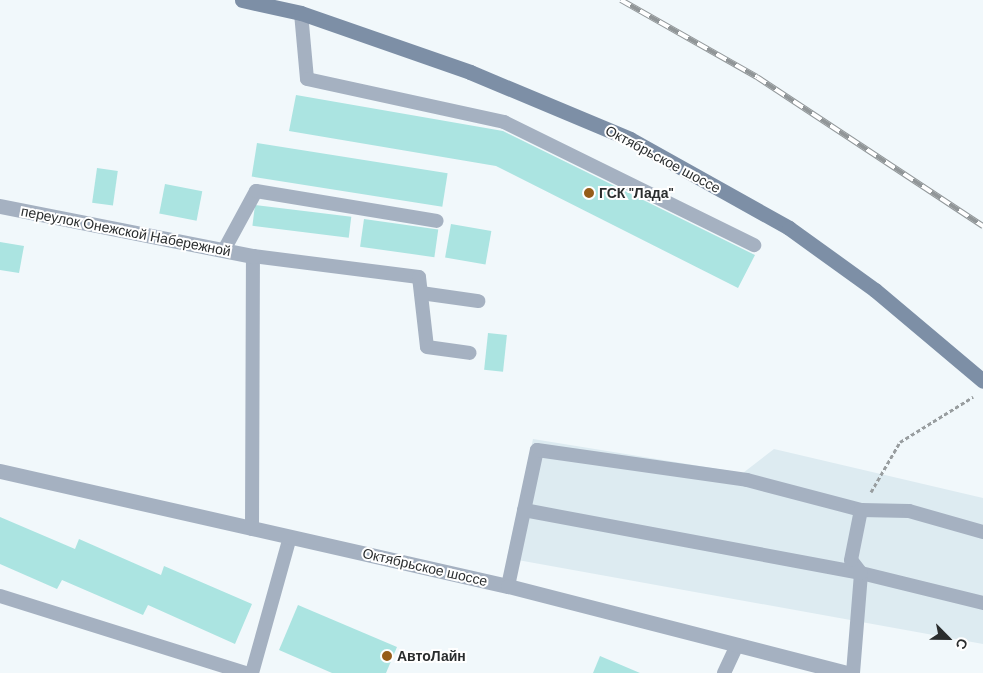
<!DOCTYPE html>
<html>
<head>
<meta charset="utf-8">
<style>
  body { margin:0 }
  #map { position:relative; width:983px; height:673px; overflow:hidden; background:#f1f8fb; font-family:"DM Sans",sans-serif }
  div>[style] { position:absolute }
  .built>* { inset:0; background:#ddebf1 }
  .building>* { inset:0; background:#abe4e1; transform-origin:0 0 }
  .path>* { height:3px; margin-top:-1.5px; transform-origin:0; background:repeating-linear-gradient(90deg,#989d9f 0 4px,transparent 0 6.5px) }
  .service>* { height:14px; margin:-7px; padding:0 7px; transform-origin:7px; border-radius:7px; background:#a5b1c1 }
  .minor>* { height:15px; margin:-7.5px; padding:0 7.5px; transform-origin:7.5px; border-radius:7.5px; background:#a5b1c1 }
  .secondary>* { height:15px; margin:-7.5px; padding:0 7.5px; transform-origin:7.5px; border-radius:7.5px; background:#7d8fa6 }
  .rail>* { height:5.5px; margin-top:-2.75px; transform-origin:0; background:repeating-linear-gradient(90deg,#fff 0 11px,#919698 0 22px); box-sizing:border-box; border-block:1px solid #919698 }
  .dots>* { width:14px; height:14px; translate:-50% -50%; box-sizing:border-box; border:2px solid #fff; border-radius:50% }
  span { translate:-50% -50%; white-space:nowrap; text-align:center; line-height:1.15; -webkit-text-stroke:4px #fff; paint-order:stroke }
  .street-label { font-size:14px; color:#2a2d2e }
  .poi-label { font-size:14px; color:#2a2d2e; font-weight:700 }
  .left { translate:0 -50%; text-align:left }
  .north { position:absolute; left:923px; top:613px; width:50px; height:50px; -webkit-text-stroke:4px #fff; paint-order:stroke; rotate:113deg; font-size:14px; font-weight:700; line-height:20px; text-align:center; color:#2a2d2e }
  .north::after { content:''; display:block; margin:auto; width:18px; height:22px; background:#2a2d2e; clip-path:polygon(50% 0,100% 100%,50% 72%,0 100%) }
</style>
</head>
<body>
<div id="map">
  <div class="built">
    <div style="clip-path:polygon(533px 439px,743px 473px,774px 449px,983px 498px,983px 644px,507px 558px)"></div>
  </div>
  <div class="building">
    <div style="clip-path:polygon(296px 95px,503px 131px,755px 255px,738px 288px,496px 166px,289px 131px)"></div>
    <div style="left:257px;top:143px;width:193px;height:34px;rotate:9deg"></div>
    <div style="left:97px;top:168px;width:21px;height:35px;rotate:8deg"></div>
    <div style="left:165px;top:184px;width:38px;height:30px;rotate:11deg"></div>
    <div style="left:255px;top:205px;width:97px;height:21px;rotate:7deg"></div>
    <div style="left:364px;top:219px;width:75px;height:28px;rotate:8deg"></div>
    <div style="left:451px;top:224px;width:41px;height:34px;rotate:10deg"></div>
    <div style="clip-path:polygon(0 242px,24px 246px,19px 273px,0 270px)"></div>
    <div style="left:488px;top:333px;width:19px;height:37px;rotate:6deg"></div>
    <div style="clip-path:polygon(0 517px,75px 549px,79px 539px,161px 575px,164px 566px,252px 604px,235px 644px,148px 605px,143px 615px,62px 580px,57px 589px,0 564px)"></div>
    <div style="clip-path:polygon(298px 605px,397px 647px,386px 673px,332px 673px,279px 650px)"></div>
    <div style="clip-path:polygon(600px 656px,640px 673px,593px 673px)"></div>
  </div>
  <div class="path">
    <div style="left:871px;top:492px;width:58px;rotate:-59.9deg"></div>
    <div style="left:900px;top:442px;width:86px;rotate:-31.7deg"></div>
  </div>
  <div class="service">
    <div style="left:301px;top:13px;width:66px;rotate:84.8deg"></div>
    <div style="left:307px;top:79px;width:202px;rotate:12.3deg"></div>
    <div style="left:504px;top:122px;width:279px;rotate:26.2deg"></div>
    <div style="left:224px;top:250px;width:67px;rotate:-61.5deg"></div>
    <div style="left:256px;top:191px;width:183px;rotate:9.4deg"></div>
    <div style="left:421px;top:293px;width:58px;rotate:8deg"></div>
    <div style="left:524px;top:510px;width:343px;rotate:10.6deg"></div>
    <div style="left:861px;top:573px;width:126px;rotate:13.8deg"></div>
    <div style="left:252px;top:529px;width:273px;rotate:-89.8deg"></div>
    <div style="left:253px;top:256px;width:167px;rotate:7.2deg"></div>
    <div style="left:419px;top:277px;width:70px;rotate:83.5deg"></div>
    <div style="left:427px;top:347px;width:43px;rotate:7.9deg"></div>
    <div style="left:508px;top:586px;width:139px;rotate:-78deg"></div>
    <div style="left:537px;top:450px;width:212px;rotate:8.1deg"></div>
    <div style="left:747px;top:480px;width:118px;rotate:14.7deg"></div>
    <div style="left:0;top:596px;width:257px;rotate:17.4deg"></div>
    <div style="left:252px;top:673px;width:141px;rotate:-74.4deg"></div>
    <div style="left:724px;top:673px;width:31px;rotate:-65deg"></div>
    <div style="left:853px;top:673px;width:100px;rotate:-85.4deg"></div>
    <div style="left:861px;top:573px;width:16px;rotate:-128deg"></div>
    <div style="left:851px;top:560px;width:51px;rotate:-78.7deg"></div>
    <div style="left:861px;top:510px;width:48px;rotate:1.2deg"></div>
    <div style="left:909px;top:511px;width:77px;rotate:15.8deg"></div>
  </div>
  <div class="minor">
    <div style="left:0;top:206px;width:258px;rotate:11.2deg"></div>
    <div style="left:0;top:471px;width:521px;rotate:12.76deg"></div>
    <div style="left:508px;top:586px;width:350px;rotate:14.4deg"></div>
  </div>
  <div class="secondary">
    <div style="left:242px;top:0;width:60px;rotate:12.4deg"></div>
    <div style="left:301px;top:13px;width:179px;rotate:19.2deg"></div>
    <div style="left:470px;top:72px;width:173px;rotate:22.7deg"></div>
    <div style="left:630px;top:139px;width:182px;rotate:29.2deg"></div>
    <div style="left:789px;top:228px;width:106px;rotate:35.8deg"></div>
    <div style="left:875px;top:290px;width:141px;rotate:40.1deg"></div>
  </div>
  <div class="rail">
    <div style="left:621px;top:0;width:156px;rotate:29.5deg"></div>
    <div style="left:757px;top:77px;width:271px;rotate:33.4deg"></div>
  </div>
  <div class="dots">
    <div style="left:589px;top:193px;background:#965d19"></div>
    <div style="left:387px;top:656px;background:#965d19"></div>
  </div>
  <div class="street-label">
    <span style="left:663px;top:159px;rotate:28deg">Октябрьское шоссе</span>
    <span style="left:126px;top:231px;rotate:11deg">переулок Онежской Набережной</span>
    <span style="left:425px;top:567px;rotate:13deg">Октябрьское шоссе</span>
  </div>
  <div class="poi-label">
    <span class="left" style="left:599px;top:193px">ГСК "Лада"</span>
    <span class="left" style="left:397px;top:656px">АвтоЛайн</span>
  </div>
  <div class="north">С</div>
</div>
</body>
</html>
